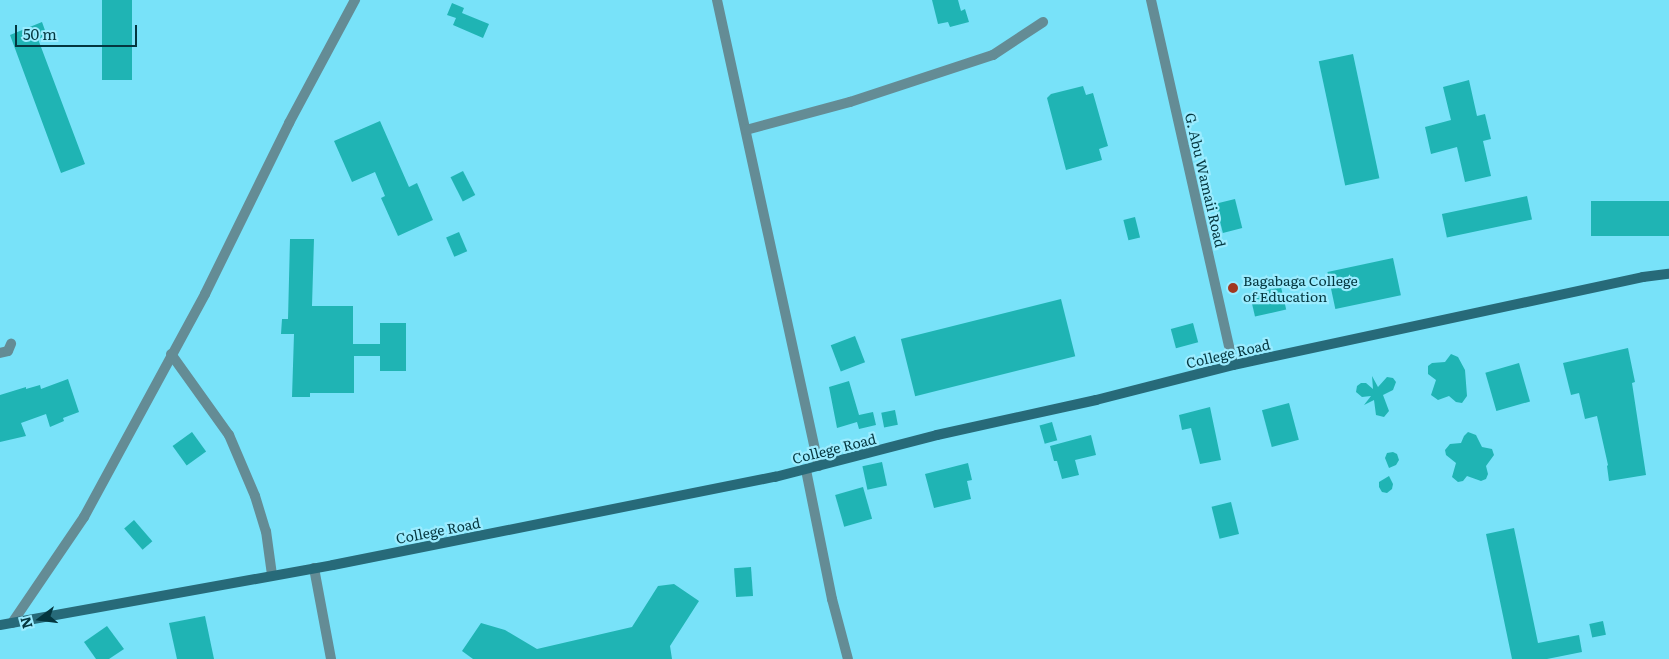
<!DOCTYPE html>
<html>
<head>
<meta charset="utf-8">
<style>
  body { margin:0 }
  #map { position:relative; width:1669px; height:659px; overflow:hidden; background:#78e2f9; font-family:Literata,serif }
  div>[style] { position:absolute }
  .building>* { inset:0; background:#1fb4b4; transform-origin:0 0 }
  .street>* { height:10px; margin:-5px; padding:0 5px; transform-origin:5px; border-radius:5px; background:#648c95 }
  .secondary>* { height:10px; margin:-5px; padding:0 5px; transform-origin:5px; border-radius:5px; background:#276a79 }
  .dots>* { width:14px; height:14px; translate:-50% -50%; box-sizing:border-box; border:2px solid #9becff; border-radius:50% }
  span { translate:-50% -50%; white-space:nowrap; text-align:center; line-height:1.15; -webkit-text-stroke:4.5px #9becff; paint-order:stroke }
  .street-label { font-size:14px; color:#04363f }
  .poi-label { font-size:14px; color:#04363f }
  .left { translate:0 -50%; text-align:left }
  .north { position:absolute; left:15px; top:594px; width:50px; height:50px; -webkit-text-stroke:4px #9becff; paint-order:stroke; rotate:255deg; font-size:14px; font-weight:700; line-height:20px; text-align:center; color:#04363f }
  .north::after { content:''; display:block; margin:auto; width:18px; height:22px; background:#04363f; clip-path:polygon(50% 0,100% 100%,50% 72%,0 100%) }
  .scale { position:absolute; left:15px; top:25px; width:122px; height:22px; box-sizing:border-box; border:2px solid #04363f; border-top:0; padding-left:6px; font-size:15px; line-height:18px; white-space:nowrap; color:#04363f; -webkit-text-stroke:4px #9becff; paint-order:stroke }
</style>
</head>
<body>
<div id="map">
  <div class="building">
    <div style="left:102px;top:0;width:30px;height:80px"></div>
    <div style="clip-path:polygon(932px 0,958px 0,961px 11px,965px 9px,969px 22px,950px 27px,948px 22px,938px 24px)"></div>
    <div style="clip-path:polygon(452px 3px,464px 8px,462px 13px,489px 24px,483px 38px,453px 25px,456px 18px,447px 15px)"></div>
    <div style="clip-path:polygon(42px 22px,47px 36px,38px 39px,85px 164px,61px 173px,10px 35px)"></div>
    <div style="left:1353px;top:54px;width:127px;height:35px;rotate:78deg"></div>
    <div style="clip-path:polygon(1469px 80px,1477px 116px,1485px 114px,1491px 139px,1483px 141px,1491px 176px,1465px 182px,1457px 147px,1431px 154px,1425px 127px,1451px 120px,1443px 87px)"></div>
    <div style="clip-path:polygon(1083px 86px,1086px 95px,1093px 93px,1108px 146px,1099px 149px,1102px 160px,1066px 170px,1047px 98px,1051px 94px)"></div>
    <div style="clip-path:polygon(380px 121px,409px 187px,417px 183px,433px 220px,398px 236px,381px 198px,385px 196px,375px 172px,352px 182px,334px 141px)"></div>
    <div style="left:463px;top:171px;width:27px;height:14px;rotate:63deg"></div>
    <div style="left:1527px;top:196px;width:24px;height:87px;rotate:78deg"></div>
    <div style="left:1235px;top:199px;width:30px;height:20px;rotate:76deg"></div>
    <div style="left:1669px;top:201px;width:35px;height:78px;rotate:90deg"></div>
    <div style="left:1135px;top:217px;width:21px;height:12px;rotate:76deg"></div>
    <div style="left:459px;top:232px;width:21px;height:14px;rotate:67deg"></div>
    <div style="clip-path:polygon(290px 239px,314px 239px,312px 306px,353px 306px,353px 344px,380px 344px,380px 323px,406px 323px,406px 371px,380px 371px,380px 356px,354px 356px,354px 393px,310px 393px,310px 397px,292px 397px,294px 334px,281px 334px,282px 319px,288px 319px)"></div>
    <div style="left:1393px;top:258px;width:38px;height:67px;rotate:78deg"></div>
    <div style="left:1281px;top:287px;width:23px;height:32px;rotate:77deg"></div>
    <div style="left:1061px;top:299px;width:59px;height:165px;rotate:76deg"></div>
    <div style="left:1193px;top:323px;width:20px;height:23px;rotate:75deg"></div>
    <div style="left:855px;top:336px;width:28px;height:26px;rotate:69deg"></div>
    <div style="clip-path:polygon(1628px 348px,1635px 382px,1632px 383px,1646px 475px,1609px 481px,1607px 466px,1608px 465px,1597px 416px,1585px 419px,1579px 393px,1571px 395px,1563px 363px)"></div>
    <div style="clip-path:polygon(1451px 354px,1458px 357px,1465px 370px,1467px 396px,1462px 403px,1456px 402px,1449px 396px,1438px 400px,1431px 395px,1436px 380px,1428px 374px,1428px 366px,1432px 363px,1445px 362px)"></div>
    <div style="left:1519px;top:363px;width:40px;height:35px;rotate:74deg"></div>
    <div style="clip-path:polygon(1372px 376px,1378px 387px,1387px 377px,1393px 378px,1396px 382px,1393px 390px,1383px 395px,1389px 411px,1384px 417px,1376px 415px,1374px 400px,1364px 405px,1371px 396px,1362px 397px,1356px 392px,1357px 386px,1361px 383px,1366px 383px,1373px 389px)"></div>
    <div style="clip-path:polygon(68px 379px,79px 412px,63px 418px,64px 421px,50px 427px,46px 414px,21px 423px,26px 436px,0 442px,0 395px,26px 387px,26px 389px,40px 385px,41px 389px)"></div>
    <div style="clip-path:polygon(849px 381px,859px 415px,873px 412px,876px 425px,859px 429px,857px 422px,837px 428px,829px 387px)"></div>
    <div style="left:1289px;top:403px;width:38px;height:28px;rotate:75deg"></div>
    <div style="clip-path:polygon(1210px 407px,1221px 460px,1200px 464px,1191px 428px,1182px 430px,1179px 415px)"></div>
    <div style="left:895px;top:410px;width:15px;height:14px;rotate:79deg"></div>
    <div style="left:1052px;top:422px;width:19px;height:13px;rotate:74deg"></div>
    <div style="left:192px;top:432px;width:24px;height:24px;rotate:54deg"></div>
    <div style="clip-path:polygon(1468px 432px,1476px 435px,1482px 447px,1492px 449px,1494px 455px,1486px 466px,1488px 474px,1486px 479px,1481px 481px,1467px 476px,1463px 481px,1458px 482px,1452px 477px,1456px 463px,1446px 455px,1445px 450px,1450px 444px,1461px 443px,1464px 436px)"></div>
    <div style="clip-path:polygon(1091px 435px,1096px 455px,1075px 460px,1079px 475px,1062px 479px,1057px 461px,1054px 461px,1050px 446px)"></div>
    <div style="clip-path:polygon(1393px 452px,1397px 454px,1399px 460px,1396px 465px,1389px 468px,1385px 458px,1387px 453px)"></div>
    <div style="left:882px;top:462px;width:24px;height:20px;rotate:78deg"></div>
    <div style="clip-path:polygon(968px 463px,972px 480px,967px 481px,971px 499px,934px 508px,925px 474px)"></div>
    <div style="clip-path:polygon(1389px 476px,1393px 484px,1392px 489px,1387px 493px,1382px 492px,1379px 487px,1379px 482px)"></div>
    <div style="left:863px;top:487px;width:33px;height:29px;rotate:74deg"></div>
    <div style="left:1231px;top:502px;width:33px;height:20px;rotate:76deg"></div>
    <div style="left:134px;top:520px;width:28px;height:13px;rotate:49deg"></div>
    <div style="clip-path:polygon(1514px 528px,1538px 643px,1579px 635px,1582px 652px,1547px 659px,1512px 659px,1486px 534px)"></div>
    <div style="left:751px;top:567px;width:29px;height:17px;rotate:86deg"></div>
    <div style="clip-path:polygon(674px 584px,699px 601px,670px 646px,672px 659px,473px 659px,462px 651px,481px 623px,505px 630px,537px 649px,632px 627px,658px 586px)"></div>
    <div style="clip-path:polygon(205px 616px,214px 659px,177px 659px,169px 623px)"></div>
    <div style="left:1603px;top:621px;width:14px;height:14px;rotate:78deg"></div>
    <div style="clip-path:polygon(107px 626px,124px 649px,109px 659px,96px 659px,84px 642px)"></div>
  </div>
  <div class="street">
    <div style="left:717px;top:0;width:477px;rotate:77.7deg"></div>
    <div style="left:1151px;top:0;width:374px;rotate:77.3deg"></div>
    <div style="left:746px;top:130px;width:108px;rotate:-15.1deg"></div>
    <div style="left:850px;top:102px;width:151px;rotate:-18.2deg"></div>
    <div style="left:993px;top:55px;width:60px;rotate:-33.4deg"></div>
    <div style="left:0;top:353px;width:8px;rotate:-14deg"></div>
    <div style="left:8px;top:351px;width:8px;rotate:-67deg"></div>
    <div style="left:171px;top:354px;width:100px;rotate:54.4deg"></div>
    <div style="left:229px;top:435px;width:66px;rotate:66.9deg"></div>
    <div style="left:255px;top:496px;width:37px;rotate:73deg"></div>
    <div style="left:266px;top:531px;width:44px;rotate:82.2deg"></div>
    <div style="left:806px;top:470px;width:132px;rotate:78.6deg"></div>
    <div style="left:832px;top:599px;width:62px;rotate:75.1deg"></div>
    <div style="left:314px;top:568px;width:93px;rotate:79.4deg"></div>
    <div style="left:12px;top:623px;width:128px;rotate:-55.8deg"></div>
    <div style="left:84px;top:517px;width:254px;rotate:-61.5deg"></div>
    <div style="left:205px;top:294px;width:191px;rotate:-63.8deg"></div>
    <div style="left:289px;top:123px;width:140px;rotate:-61.8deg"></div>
  </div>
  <div class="secondary">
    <div style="left:0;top:625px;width:338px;rotate:-10.2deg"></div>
    <div style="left:333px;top:565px;width:451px;rotate:-11.3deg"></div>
    <div style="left:775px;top:477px;width:167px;rotate:-14.5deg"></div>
    <div style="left:937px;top:435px;width:163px;rotate:-12.4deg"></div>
    <div style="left:1096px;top:400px;width:141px;rotate:-14.3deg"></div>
    <div style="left:1233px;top:365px;width:419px;rotate:-12.1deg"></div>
    <div style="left:1643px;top:277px;width:26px;rotate:-7deg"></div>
  </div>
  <div class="dots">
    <div style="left:1233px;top:288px;background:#a13820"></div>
  </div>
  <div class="street-label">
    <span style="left:1206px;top:180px;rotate:77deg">G. Abu Wamaii Road</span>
    <span style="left:1228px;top:353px;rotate:-13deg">College Road</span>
    <span style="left:834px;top:448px;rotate:-14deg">College Road</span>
    <span style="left:438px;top:530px;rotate:-11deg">College Road</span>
  </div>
  <div class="poi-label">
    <span class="left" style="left:1243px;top:288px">Bagabaga College<br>of Education</span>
  </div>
  <div class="north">N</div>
  <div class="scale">50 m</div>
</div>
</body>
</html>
